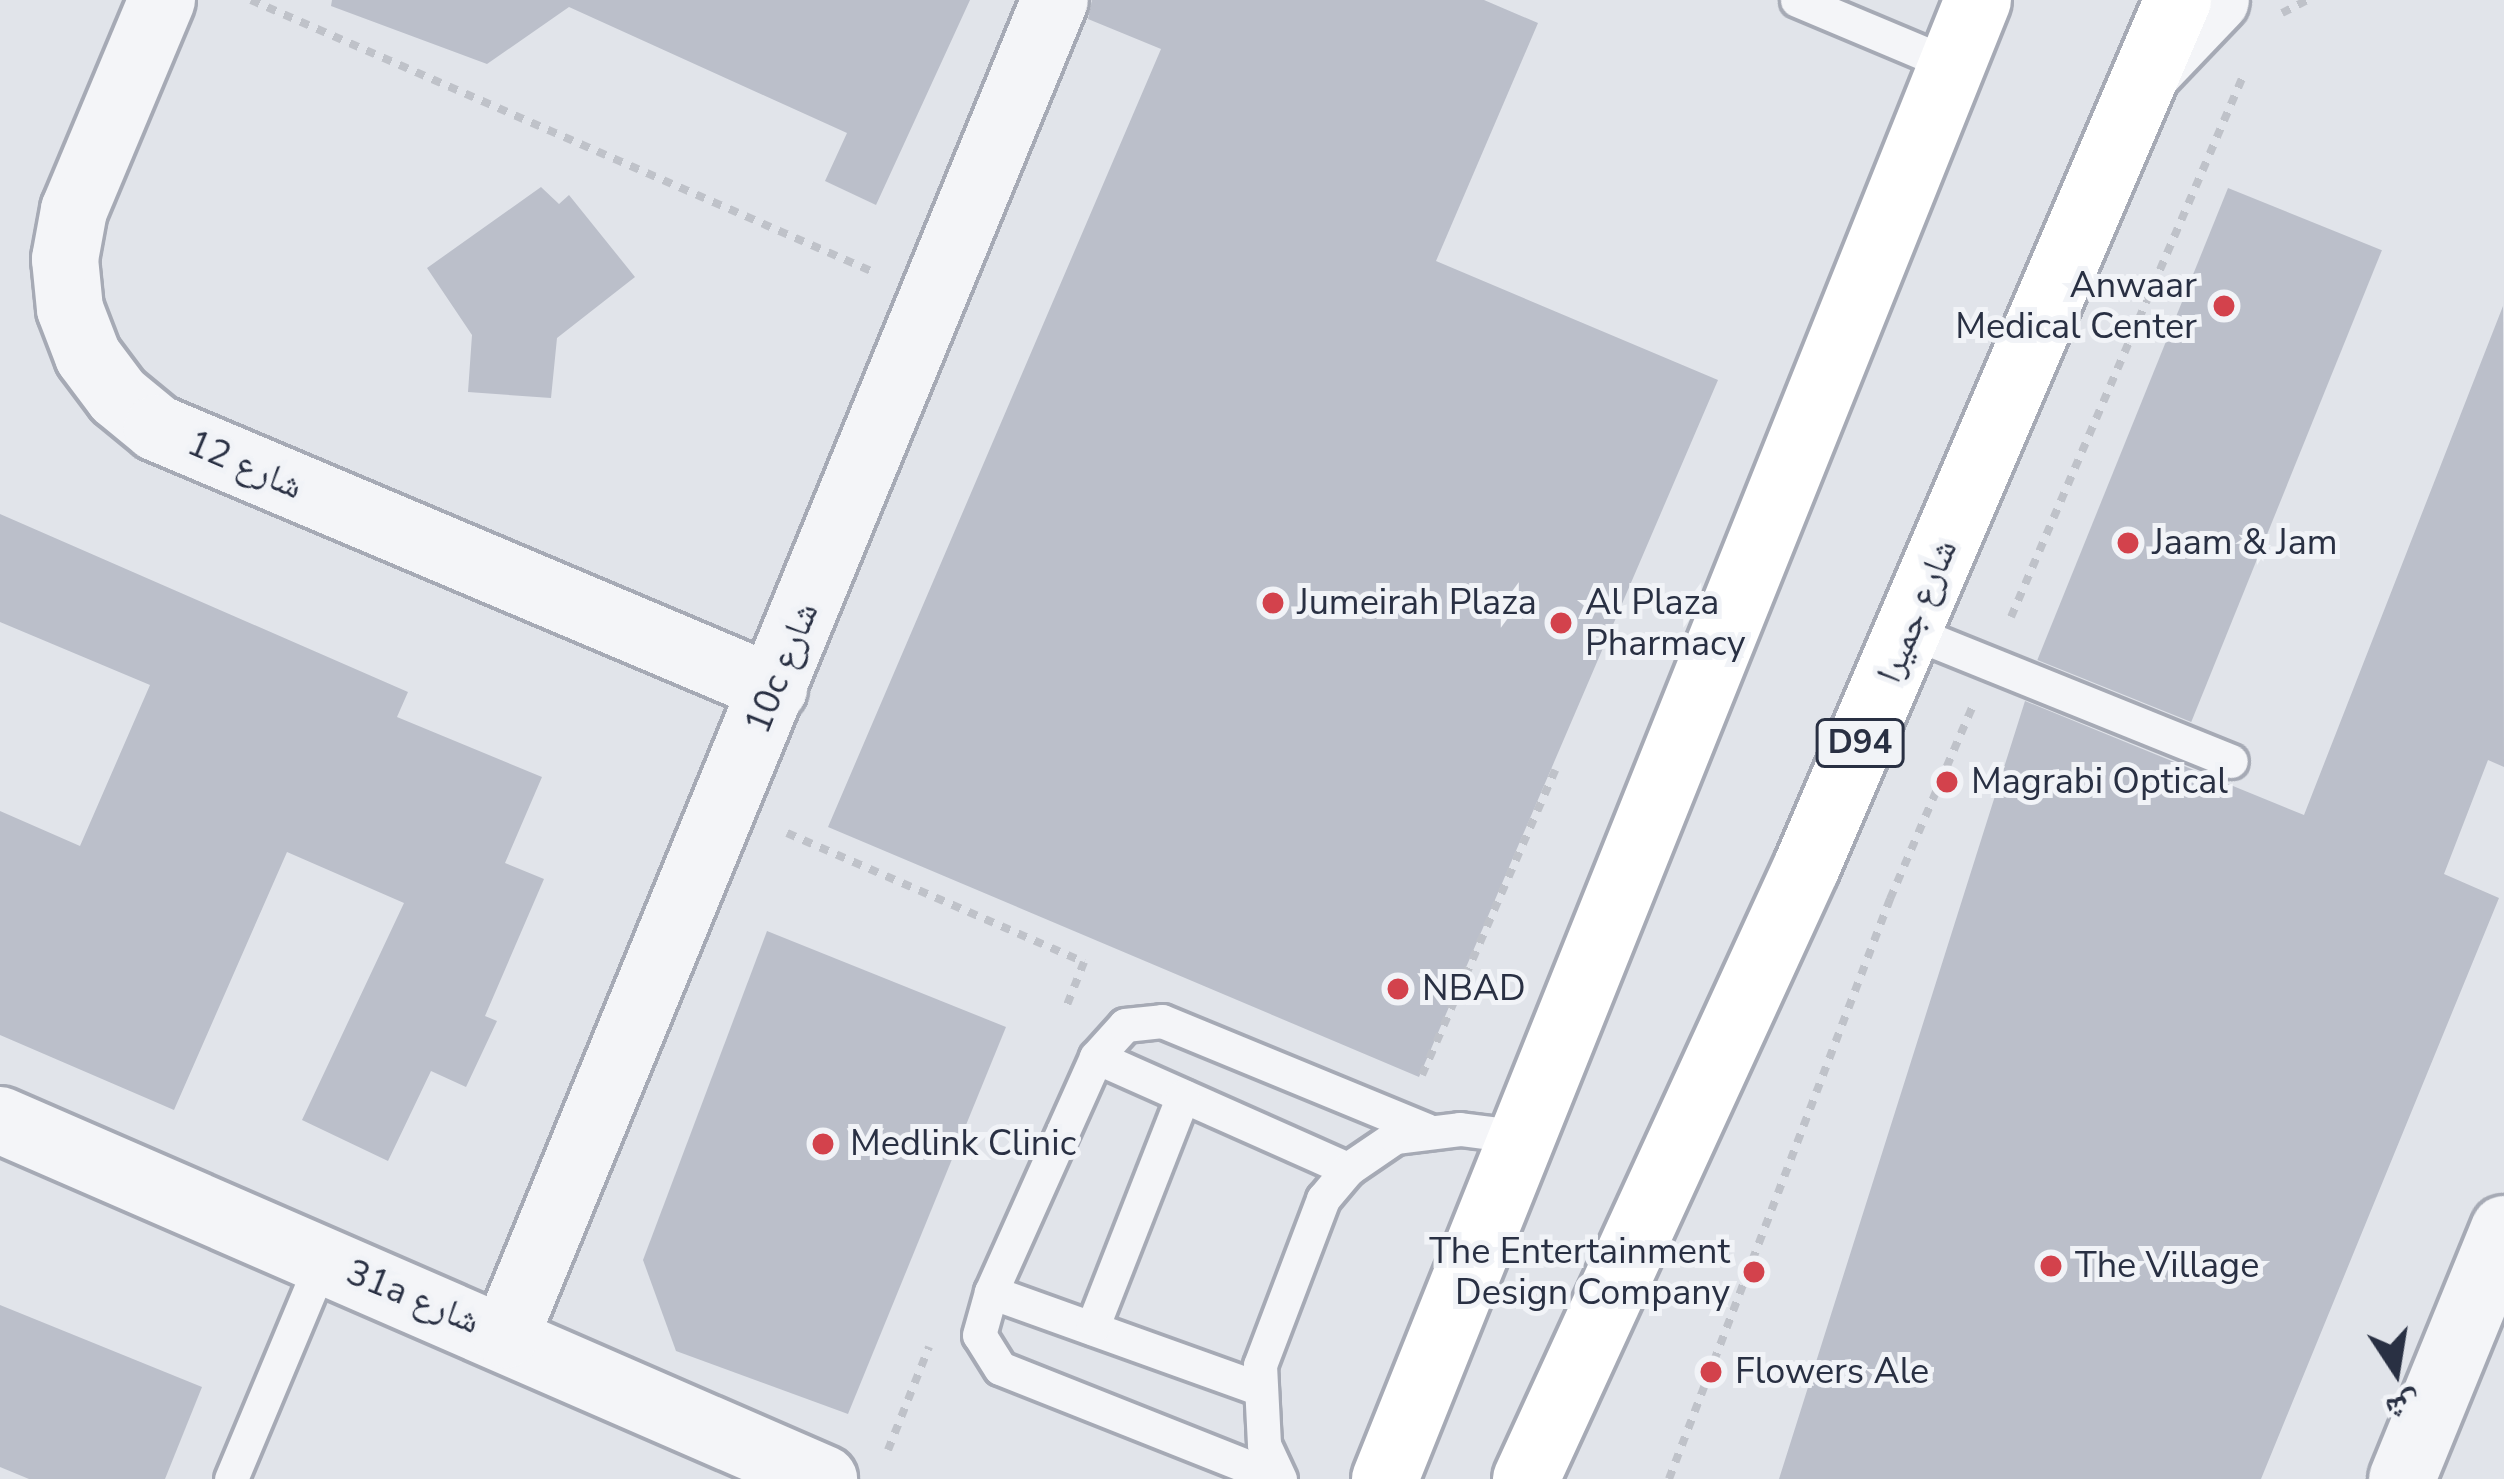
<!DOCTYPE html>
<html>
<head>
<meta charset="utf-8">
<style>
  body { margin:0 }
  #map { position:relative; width:2504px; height:1479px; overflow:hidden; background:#e1e4ea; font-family:"Nunito Sans","Noto Naskh Arabic",sans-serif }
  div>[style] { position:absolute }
  .building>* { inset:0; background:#bbbfca; transform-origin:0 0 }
  .path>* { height:8px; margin-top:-4px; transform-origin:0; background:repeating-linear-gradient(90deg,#bfc2c9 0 9px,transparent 0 18px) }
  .roads { filter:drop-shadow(3px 0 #a6aab5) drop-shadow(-3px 0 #a6aab5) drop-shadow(0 3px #a6aab5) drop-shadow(0 -3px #a6aab5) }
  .lane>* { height:33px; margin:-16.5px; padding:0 16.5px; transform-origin:16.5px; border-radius:16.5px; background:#f4f5f8 }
  .street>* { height:66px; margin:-33px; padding:0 33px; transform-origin:33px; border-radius:33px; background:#f4f5f8 }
  .primary>* { height:66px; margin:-33px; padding:0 33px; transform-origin:33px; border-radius:33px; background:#fff }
  .dots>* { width:33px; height:33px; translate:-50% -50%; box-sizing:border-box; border:6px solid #f1f3f7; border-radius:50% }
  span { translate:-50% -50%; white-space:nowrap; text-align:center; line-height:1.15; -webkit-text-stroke:10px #f1f3f7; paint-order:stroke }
  .shield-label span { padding:3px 9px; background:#f1f3f7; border:3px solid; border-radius:9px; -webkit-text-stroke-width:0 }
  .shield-label { font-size:33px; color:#293043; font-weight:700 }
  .poi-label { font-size:36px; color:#293043 }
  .right { translate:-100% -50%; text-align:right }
  .left { translate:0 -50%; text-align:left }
  .street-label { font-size:36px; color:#293043 }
  .north { position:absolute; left:2336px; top:1311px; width:120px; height:120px; -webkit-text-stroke:9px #f1f3f7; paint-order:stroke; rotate:168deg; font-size:33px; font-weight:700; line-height:48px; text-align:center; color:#293043 }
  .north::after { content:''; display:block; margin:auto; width:42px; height:54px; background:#293043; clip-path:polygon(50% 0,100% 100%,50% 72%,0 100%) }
</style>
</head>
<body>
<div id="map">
  <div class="building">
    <div style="clip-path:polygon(332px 0,970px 0,876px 205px,825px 181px,847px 133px,569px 7px,487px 64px,331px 6px)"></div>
    <div style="clip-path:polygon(1092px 0,1484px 0,1538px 23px,1436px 261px,1718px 380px,1419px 1077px,828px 827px,1161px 49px,1088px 19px)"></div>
    <div style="clip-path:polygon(541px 187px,559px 204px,569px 195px,635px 277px,557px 338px,551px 398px,468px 392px,472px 335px,427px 268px)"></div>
    <div style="left:2228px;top:188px;width:166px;height:509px;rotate:22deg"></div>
    <div style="clip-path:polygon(2503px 306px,2504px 767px,2488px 760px,2444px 874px,2499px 898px,2261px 1479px,1779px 1479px,2025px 701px,2304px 815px)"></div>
    <div style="clip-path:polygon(0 514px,408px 692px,397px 717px,542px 777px,505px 863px,544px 879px,485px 1016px,497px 1021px,466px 1087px,431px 1071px,388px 1161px,302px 1120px,404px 903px,287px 852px,174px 1110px,0 1035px,0 811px,80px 846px,150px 685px,0 622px)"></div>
    <div style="clip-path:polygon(767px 931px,1006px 1027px,848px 1414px,676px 1351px,643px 1260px)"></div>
    <div style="clip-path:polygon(0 1305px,202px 1387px,165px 1479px,29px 1479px,0 1467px)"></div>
  </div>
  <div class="path">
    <div style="left:251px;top:0;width:677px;rotate:23.61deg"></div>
    <div style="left:2282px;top:13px;width:28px;rotate:-27deg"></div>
    <div style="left:2011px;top:617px;width:591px;rotate:-66.78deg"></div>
    <div style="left:787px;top:833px;width:324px;rotate:23.5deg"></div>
    <div style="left:1084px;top:962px;width:52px;rotate:111.6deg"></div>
    <div style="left:1422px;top:1075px;width:333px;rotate:-66.4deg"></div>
    <div style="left:888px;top:1450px;width:111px;rotate:-68.3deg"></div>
    <div style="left:1669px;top:1479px;width:621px;rotate:-69.14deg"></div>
    <div style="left:1890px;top:899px;width:208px;rotate:-66.8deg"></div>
  </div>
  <div class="roads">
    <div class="lane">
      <div style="left:1797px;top:0;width:168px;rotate:22.8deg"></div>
      <div style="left:1909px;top:631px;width:347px;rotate:22deg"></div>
      <div style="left:1096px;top:1057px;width:276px;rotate:24deg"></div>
      <div style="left:991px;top:1292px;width:284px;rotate:19.8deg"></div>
      <div style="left:1092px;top:1328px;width:249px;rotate:-68.6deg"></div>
      <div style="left:231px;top:1479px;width:238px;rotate:-67.3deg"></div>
      <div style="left:1279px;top:1479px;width:300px;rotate:-158.3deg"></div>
      <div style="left:1000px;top:1368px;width:39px;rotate:-122deg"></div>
      <div style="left:979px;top:1335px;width:45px;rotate:-74.4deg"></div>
      <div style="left:991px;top:1292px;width:257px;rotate:-65.9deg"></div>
      <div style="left:1096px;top:1057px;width:43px;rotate:-47.8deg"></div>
      <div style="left:1125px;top:1025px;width:37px;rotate:-6deg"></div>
      <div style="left:1162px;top:1021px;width:286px;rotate:22.4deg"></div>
      <div style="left:1280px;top:1479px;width:38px;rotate:-115deg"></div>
      <div style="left:1264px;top:1444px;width:79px;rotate:-92.9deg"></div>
      <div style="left:1260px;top:1365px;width:178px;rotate:-69.2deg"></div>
      <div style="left:1323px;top:1199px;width:39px;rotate:-50deg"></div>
      <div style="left:1348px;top:1169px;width:57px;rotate:-34.2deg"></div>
      <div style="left:1395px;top:1137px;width:65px;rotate:-7deg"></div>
      <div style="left:1460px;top:1129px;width:64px;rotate:7.2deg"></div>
    </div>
    <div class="street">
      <div style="left:162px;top:0;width:228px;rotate:112.7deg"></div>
      <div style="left:74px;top:210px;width:50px;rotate:100.4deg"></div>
      <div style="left:65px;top:259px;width:50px;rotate:84.3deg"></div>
      <div style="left:70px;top:309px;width:50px;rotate:69deg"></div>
      <div style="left:88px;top:356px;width:50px;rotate:53.1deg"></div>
      <div style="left:118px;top:396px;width:50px;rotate:39.4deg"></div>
      <div style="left:157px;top:428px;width:670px;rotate:22.93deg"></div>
      <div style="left:2149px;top:70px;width:97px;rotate:-46.3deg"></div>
      <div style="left:0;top:1120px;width:899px;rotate:23.54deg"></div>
      <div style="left:506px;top:1335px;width:1443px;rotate:-67.65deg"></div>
      <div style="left:2402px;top:1479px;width:270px;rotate:-67.8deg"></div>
    </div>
    <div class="primary">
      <div style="left:1385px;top:1479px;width:1593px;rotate:-68.15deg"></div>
      <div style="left:1526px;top:1479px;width:674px;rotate:-65.37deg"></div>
      <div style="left:1807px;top:866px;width:942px;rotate:-66.81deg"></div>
    </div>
  </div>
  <div class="dots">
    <div style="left:2224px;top:306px;background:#d3424c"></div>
    <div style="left:2128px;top:543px;background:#d3424c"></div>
    <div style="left:1273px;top:603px;background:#d3424c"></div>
    <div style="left:1561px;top:623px;background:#d3424c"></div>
    <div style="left:1947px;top:782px;background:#d3424c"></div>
    <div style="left:1398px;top:989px;background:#d3424c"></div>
    <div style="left:823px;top:1144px;background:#d3424c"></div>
    <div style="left:2051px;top:1266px;background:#d3424c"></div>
    <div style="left:1754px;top:1272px;background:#d3424c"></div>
    <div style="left:1711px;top:1372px;background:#d3424c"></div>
  </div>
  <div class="shield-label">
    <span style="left:1860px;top:743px">D94</span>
  </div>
  <div class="poi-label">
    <span class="right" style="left:2197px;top:306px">Anwaar<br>Medical Center</span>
    <span class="left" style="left:2152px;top:543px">Jaam &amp; Jam</span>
    <span class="left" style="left:1585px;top:623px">Al Plaza<br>Pharmacy</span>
    <span class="left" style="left:1297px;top:603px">Jumeirah Plaza</span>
    <span class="left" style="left:1971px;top:782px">Magrabi Optical</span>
    <span class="left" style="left:1422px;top:989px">NBAD</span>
    <span class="left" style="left:850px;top:1144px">Medlink Clinic</span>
    <span class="right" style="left:1730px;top:1272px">The Entertainment<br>Design Company</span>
    <span class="left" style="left:2075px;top:1266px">The Village</span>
    <span class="left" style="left:1735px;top:1372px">Flowers Ale</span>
  </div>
  <div class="street-label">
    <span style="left:245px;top:465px;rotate:23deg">شارع 12</span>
    <span style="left:1917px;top:611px;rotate:-67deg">شارع جميرا</span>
    <span style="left:782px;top:668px;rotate:-68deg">10c شارع</span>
    <span style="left:413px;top:1297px;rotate:22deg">31a شارع</span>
  </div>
  <div class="north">ش</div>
</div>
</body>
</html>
